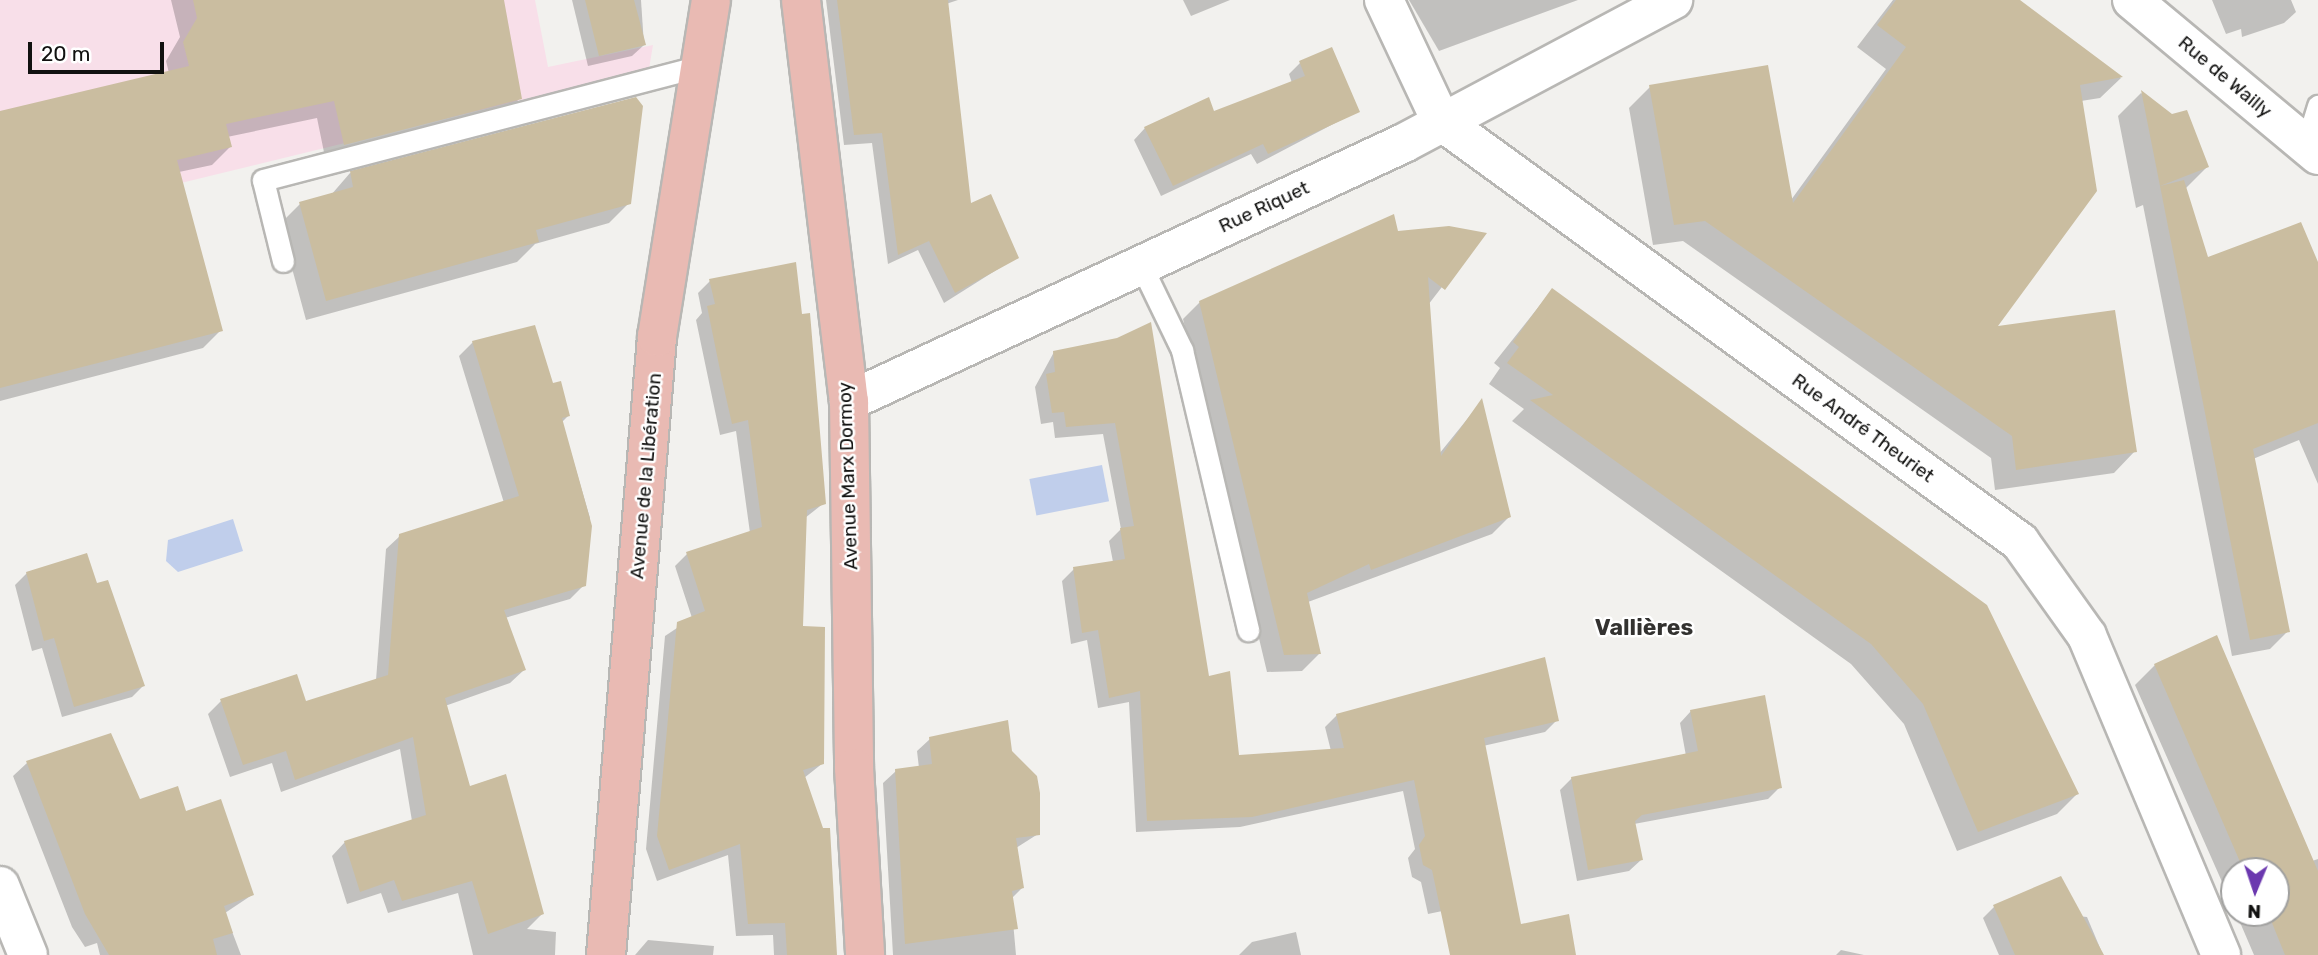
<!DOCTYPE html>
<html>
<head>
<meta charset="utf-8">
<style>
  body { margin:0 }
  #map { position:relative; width:2318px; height:955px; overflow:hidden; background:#f2f1ee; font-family:Rubik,sans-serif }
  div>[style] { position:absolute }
  .education>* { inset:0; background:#f8dfe9 }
  .water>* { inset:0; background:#c0ceeb; transform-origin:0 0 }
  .shadow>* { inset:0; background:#0003 }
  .building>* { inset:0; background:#cabda0 }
  .roads { filter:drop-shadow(2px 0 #b8b7b4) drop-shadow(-2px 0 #b8b7b4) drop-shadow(0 2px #b8b7b4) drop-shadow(0 -2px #b8b7b4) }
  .lane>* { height:21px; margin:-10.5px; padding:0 10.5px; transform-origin:10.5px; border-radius:10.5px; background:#fff }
  .street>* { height:38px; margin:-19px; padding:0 19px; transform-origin:19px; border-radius:19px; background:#fff }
  .secondary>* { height:38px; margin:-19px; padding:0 19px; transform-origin:19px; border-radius:19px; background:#fff }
  .primary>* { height:38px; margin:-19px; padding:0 19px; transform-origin:19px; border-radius:19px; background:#e9bab3 }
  span { translate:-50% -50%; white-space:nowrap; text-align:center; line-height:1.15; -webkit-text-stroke:5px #fff; paint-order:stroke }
  .street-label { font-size:19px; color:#111110 }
  .quarter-label { font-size:23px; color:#333230; font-weight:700 }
  .north { position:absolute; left:2220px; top:857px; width:70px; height:70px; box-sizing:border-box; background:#fff; border:2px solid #a0a09f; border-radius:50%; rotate:182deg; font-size:19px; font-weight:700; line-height:28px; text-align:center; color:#111110 }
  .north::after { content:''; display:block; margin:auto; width:24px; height:32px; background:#6b38af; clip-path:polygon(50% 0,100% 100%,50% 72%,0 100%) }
  .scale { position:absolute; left:28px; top:42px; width:136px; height:32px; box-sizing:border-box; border:4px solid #111110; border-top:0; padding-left:9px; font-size:21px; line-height:24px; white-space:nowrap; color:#111110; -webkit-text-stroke:5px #fff; paint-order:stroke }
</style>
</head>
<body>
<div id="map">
  <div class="education">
    <div style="clip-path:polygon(0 0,535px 0,548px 67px,653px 45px,649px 69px,0 227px)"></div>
  </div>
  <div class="water">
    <div style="left:1102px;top:465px;width:37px;height:74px;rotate:79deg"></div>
    <div style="clip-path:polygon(233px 519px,243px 551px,178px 572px,166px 561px,168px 540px)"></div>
  </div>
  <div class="shadow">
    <div style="clip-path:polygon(171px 0,503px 0,520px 98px,502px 117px,326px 162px,317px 118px,227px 137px,230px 147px,212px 165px,179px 172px,221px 330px,203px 348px,0 401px,0 113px,169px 73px,166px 61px,180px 37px)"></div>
    <div style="clip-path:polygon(572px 0,641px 0,644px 45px,632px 56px,588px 66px)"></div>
    <div style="clip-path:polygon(826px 0,958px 0,946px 4px,969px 205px,1017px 257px,944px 303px,918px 250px,888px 264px,872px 143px,844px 145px)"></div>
    <div style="clip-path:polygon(1183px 0,1230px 0,1191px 16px)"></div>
    <div style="clip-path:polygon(1409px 0,1578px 0,1439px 51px)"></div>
    <div style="clip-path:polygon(1893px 0,2017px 0,2121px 78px,2100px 98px,2081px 101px,1994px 328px,2135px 451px,2114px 473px,1995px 490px,1991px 458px,1683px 241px,1653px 245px,1629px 108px,1650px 87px,1791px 200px,1886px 69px,1857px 47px)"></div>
    <div style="clip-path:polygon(2212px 0,2291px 0,2296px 12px,2284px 23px,2242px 37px,2241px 29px,2226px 34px)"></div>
    <div style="clip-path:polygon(1300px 63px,1358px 111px,1257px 164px,1251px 154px,1161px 196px,1134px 140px,1145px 128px,1213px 114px,1292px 83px,1289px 74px)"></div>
    <div style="clip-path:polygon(2141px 93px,2172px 116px,2207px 167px,2185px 189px,2207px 260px,2318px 267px,2318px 484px,2299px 440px,2253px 459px,2288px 631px,2270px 649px,2232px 656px,2143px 205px,2136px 208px,2118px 116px)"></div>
    <div style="clip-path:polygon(350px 173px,629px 203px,609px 223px,535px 244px,517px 262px,306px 320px,280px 224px,300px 204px,331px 195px)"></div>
    <div style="clip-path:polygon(1397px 233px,1483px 234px,1428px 305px,1439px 454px,1481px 402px,1509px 517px,1492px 534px,1308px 602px,1319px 654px,1302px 671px,1267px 672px,1183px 319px,1200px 302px)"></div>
    <div style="clip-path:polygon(710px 281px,824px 503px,805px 518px,801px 628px,823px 763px,804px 778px,836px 955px,774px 955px,773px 935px,736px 936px,728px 855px,657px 881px,646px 849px,665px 636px,692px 618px,675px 566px,687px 554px,750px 533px,736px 431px,720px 435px,696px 320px,702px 313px,698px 293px)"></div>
    <div style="clip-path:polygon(1552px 290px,2077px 794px,2057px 814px,1957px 851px,1904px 724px,1851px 664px,1512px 421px,1524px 409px,1489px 384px,1500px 368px,1494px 363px)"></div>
    <div style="clip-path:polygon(1118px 340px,1207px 678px,1237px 757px,1331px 751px,1325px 727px,1337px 715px,1557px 720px,1545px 732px,1483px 746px,1500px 899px,1428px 914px,1421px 882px,1412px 877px,1408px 858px,1415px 849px,1403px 791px,1240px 827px,1136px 832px,1129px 702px,1098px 708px,1087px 640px,1071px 644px,1062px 581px,1074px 569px,1113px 562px,1109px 541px,1121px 529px,1103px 434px,1055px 438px,1053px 422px,1041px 424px,1035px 387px,1054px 352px)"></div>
    <div style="clip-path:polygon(473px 342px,552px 385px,568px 416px,562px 422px,590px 518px,584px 585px,570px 599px,505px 618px,524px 670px,510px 683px,445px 706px,469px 788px,505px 777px,542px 914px,527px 929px,556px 932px,555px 955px,473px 955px,458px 893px,388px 913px,381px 893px,347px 904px,332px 856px,345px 842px,412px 821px,400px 749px,281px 792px,272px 763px,230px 777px,208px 714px,221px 701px,305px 704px,376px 680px,386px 549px,400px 536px,504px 503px,459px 356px)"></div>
    <div style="clip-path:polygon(27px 573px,95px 585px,143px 686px,132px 697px,62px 717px,42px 648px,32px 651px,15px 585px)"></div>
    <div style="clip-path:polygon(2155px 665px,2312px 861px,2318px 859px,2318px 955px,2254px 955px,2236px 913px,2276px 913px,2276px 871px,2234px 871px,2234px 909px,2135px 685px)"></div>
    <div style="clip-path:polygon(1691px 711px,1780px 787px,1768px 799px,1634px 824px,1641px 860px,1629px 871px,1577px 881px,1560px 790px,1572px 778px,1686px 756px,1680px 723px)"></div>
    <div style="clip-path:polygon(111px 735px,140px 802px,185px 813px,252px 895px,225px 913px,241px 955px,100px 955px,97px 943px,85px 947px,72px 927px,13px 776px,27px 763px)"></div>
    <div style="clip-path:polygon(930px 739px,1010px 752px,1038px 834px,1016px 848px,1023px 887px,1011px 899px,1016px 955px,893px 955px,883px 783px,896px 771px,919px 768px,917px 751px)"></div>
    <div style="clip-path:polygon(1994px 907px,2087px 917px,2103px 955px,1999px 955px,1983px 918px)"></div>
    <div style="clip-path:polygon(1296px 932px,1301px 955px,1239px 955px,1252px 942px)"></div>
    <div style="clip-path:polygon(648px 940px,714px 946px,713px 955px,635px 955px)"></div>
    <div style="clip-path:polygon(1841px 950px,1864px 955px,1836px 955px)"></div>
  </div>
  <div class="building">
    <div style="clip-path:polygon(193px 0,504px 0,522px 99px,344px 145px,334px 101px,226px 124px,232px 147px,177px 160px,223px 331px,0 388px,0 111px,189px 66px,183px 42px,197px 18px)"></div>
    <div style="clip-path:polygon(585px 0,634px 0,646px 45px,599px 56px)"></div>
    <div style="clip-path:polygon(837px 0,948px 0,971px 203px,991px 194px,1019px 258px,955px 293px,929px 241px,898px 255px,882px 133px,854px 135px)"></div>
    <div style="clip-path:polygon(1896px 0,2020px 0,2123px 77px,2080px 85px,2097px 191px,1998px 326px,2115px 310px,2137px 452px,2016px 470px,2012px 436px,1705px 221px,1674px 225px,1649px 85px,1768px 65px,1793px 203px,1906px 47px,1877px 25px)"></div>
    <div style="clip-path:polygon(1332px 47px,1360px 112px,1268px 154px,1263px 144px,1173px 186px,1144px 127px,1209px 97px,1214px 111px,1305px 76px,1299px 61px)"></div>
    <div style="clip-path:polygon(2141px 90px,2172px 114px,2187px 110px,2209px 167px,2160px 186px)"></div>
    <div style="clip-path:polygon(636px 97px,643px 106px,631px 204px,536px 230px,539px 242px,326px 301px,299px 202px,353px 187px,350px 171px)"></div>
    <div style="clip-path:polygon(2184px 180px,2208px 257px,2301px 222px,2318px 262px,2318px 423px,2253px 449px,2290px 632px,2250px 640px,2160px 186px)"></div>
    <div style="clip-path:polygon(1394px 214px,1398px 231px,1449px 226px,1487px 233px,1445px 290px,1428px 277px,1441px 456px,1482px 398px,1511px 517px,1371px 570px,1369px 564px,1307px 593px,1321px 654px,1284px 655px,1199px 301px)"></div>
    <div style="clip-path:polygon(796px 262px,802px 314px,810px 313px,826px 504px,807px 510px,803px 626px,825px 627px,824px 764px,803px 770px,823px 828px,830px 828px,837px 955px,787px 955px,785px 923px,748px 924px,740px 844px,669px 870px,657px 836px,677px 622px,705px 611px,686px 552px,762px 527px,748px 420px,732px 424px,721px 375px,707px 306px,715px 304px,709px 279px)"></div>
    <div style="clip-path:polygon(1552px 288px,1987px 605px,2079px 794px,1978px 832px,1923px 704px,1871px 644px,1530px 400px,1553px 395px,1507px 363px,1519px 347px,1513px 342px)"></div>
    <div style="clip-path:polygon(1151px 322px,1209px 676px,1230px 671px,1239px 755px,1344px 748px,1336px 714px,1545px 657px,1559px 721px,1484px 738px,1521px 924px,1569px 914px,1576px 955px,1450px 955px,1432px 870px,1423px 865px,1419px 845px,1425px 836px,1414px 780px,1252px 817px,1147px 821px,1140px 691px,1109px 698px,1098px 630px,1082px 633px,1073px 567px,1125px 559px,1120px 528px,1134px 526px,1115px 423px,1066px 427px,1064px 412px,1052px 413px,1046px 374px,1055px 372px,1053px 351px,1117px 338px)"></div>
    <div style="clip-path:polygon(535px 325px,553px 383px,561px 381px,570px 416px,562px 418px,592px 526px,586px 586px,504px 610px,526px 670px,445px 698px,470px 786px,506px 774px,544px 914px,488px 934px,472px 881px,402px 901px,394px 880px,360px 892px,344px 841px,426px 815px,413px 737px,295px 780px,286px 751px,243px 765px,220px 699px,297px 674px,306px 701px,388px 675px,399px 534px,519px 496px,472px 341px)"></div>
    <div style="clip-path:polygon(87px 553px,97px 583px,108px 580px,145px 686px,74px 707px,54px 638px,44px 641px,26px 572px)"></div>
    <div style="clip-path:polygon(2217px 635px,2318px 871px,2318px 955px,2285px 955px,2268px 913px,2276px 913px,2276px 871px,2244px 871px,2154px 664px)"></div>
    <div style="clip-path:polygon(1765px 695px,1782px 788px,1642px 815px,1635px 821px,1643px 860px,1588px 870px,1571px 777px,1698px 751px,1690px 710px)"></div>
    <div style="clip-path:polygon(1008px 720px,1012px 751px,1037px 776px,1040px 793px,1040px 835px,1016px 838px,1024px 888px,1012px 891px,1018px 929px,905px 944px,895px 769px,932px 764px,929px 737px)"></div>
    <div style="clip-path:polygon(111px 733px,140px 799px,178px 786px,186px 811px,221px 799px,254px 895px,224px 906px,233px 933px,213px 939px,217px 955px,109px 955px,85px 914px,26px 761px)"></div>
    <div style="clip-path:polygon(2061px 876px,2104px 955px,2015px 955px,1993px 905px)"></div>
  </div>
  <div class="roads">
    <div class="lane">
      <div style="left:2306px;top:145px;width:41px;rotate:-72.9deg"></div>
      <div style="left:283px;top:261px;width:83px;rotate:-103.9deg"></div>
      <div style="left:263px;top:180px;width:449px;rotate:-14.6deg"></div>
      <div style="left:1140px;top:263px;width:97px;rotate:64.2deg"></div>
      <div style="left:1182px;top:350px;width:288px;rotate:76.7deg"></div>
    </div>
    <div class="street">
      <div style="left:2132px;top:0;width:242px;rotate:39.8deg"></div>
      <div style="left:849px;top:401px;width:612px;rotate:-24.93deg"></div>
      <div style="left:1404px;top:143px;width:305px;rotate:-28deg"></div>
      <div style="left:0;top:886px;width:74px;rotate:67.9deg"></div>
    </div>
    <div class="secondary">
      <div style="left:1384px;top:0;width:134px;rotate:64.8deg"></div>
      <div style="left:1441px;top:121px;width:716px;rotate:36.02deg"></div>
      <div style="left:2020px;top:542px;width:115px;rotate:54.5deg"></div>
      <div style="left:2087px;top:636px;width:346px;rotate:67.2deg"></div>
    </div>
    <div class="primary">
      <div style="left:801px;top:0;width:404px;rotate:83.2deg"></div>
      <div style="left:849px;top:401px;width:367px;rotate:89.2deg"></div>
      <div style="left:854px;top:768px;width:187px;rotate:86.6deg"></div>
      <div style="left:606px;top:955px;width:620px;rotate:-85.28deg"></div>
      <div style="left:657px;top:337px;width:341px;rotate:-80.9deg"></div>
    </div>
  </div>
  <div class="street-label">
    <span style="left:2225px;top:77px;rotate:40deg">Rue de Wailly</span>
    <span style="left:1264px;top:207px;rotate:-25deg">Rue Riquet</span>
    <span style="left:1863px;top:428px;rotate:36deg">Rue André Theuriet</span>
    <span style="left:646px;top:476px;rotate:-85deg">Avenue de la Libération</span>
    <span style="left:848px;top:476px;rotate:-92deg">Avenue Marx Dormoy</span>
  </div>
  <div class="quarter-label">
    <span style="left:1644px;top:627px">Vallières</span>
  </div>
  <div class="north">N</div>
  <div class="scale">20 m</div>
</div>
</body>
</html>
